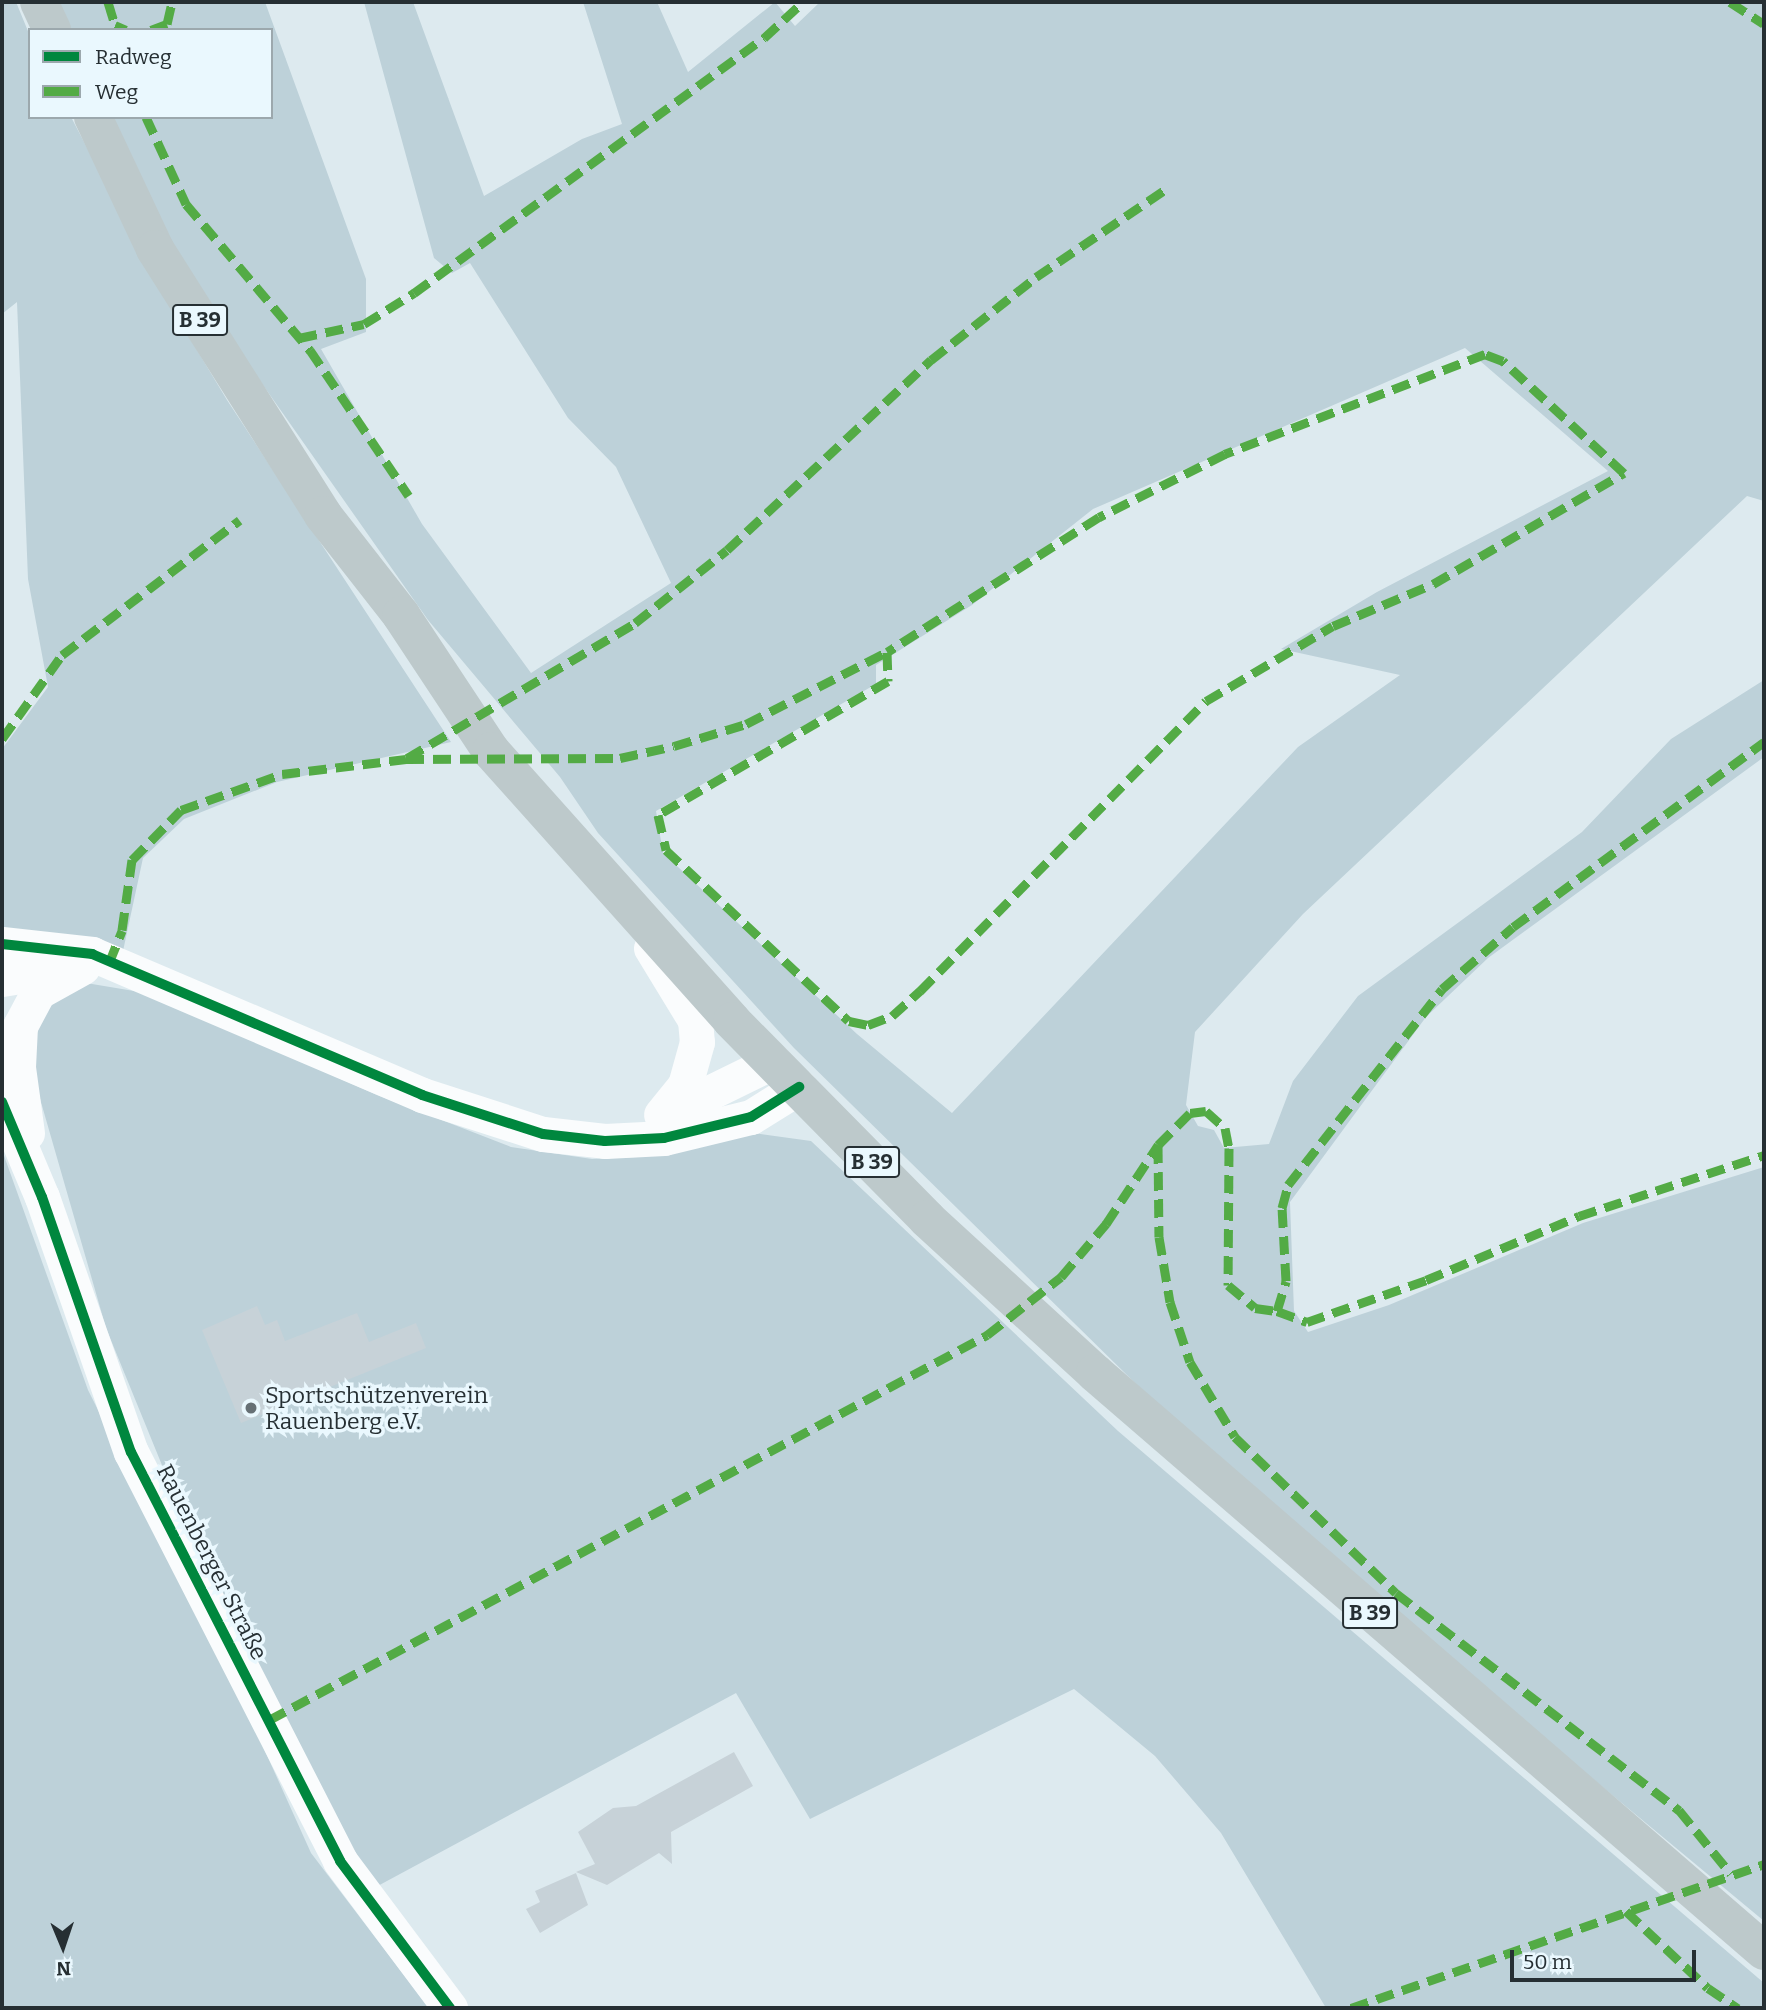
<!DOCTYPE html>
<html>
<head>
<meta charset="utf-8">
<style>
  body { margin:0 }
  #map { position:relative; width:1766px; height:2010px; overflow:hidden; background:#ddeaef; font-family:Bitter,serif }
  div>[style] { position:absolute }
  .green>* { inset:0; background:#bdd1d9 }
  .building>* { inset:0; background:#c7d2d8 }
  .tertiary>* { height:35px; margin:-17.5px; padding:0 17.5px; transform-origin:17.5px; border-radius:17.5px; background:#fafcfd }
  .primary>* { height:38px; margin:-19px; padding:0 19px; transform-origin:19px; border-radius:19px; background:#bdc9cb }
  .quiet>* { height:9px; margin-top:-4.5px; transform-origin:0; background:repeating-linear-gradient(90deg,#53ab45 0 18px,transparent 0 27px) }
  .cycleway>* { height:10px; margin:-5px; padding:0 5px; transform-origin:5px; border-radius:5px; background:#00873e }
  .dots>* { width:19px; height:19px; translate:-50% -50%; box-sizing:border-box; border:4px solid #eaf8fe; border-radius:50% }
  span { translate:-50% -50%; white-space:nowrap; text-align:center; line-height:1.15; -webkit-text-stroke:7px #eaf8fe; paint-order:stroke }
  .shield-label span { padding:2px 5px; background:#eaf8fe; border:2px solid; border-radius:5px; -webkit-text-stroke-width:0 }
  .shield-label { font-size:21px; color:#262f33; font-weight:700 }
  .poi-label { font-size:23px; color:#262f33 }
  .left { translate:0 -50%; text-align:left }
  .street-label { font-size:23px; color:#262f33 }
  .frame { position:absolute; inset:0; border:4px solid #262f33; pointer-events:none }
  .legend { position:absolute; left:28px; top:28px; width:245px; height:91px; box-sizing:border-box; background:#eaf8fe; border:2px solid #9ca8ad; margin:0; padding:9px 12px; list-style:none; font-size:21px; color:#262f33 }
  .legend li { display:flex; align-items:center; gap:14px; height:35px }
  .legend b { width:35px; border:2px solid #9ca8ad }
  .north { position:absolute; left:28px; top:1912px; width:70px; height:70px; -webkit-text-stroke:5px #eaf8fe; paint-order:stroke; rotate:178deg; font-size:19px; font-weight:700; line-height:28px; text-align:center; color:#262f33 }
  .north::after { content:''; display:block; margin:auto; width:24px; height:32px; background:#262f33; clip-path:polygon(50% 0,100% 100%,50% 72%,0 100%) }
  .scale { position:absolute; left:1510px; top:1950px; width:186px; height:32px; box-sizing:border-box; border:4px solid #262f33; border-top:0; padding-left:9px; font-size:21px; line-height:24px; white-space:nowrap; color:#262f33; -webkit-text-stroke:5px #eaf8fe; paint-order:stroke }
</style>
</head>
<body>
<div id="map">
  <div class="green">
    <div style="clip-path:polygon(2px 2px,16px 2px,30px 36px,30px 117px,71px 117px,165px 297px,227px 400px,451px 742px,277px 782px,184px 819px,143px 858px,123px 951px,2px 933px,2px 749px,48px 687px,28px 579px,17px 302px,2px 314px)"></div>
    <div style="clip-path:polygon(evenodd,55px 2px,265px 2px,366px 279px,366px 332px,321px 349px,422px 524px,531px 673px,671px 583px,616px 467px,568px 418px,470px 263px,452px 273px,434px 258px,364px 2px,413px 2px,484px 196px,582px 139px,622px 124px,583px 2px,657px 2px,688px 72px,775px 2px,795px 26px,820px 2px,1764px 2px,1764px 501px,1747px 496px,1303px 914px,1195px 1032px,1186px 1105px,1198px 1126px,1214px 1130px,1224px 1148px,1269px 1144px,1293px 1081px,1358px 996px,1582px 832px,1671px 739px,1764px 680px,1764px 757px,1488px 958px,1426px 1017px,1290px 1202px,1294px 1311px,1308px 1332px,1389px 1305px,1583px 1223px,1764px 1167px,1764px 1921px,1241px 1487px,794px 1048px,598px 833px,560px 777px,428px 620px,244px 358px,169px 239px,108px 117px,271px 117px,271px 30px,67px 30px,55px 2px,1465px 348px,1608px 471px,1377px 592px,1281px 649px,1400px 675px,1298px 747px,952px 1113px,857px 1034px,663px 853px,656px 811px,876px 684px,876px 665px,972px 605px,1093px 509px,1465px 348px)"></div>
    <div style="clip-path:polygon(80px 982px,146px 993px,377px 1095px,511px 1147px,592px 1159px,638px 1157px,753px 1133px,811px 1141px,1118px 1431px,1764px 1983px,1764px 2008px,1326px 2008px,1221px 1833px,1155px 1756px,1074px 1689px,810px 1819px,736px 1693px,374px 1888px,259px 1677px,175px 1497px,106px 1328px,30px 1064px,35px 1022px,55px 998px)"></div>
    <div style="clip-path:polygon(2px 1150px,88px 1390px,233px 1680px,311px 1853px,429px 2008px,2px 2008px)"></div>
  </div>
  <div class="building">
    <div style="clip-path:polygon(257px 1306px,265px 1325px,277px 1320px,285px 1341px,357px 1313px,369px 1342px,416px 1323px,426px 1348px,241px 1423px,202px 1330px)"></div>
    <div style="clip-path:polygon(734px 1752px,753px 1786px,671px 1832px,672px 1864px,659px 1853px,607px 1885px,576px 1872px,595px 1864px,578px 1832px,613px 1808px,636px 1806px)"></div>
    <div style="clip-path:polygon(576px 1873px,588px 1905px,540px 1933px,526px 1909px,540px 1902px,535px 1891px)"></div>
  </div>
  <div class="tertiary">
    <div style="left:2px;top:944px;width:91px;rotate:6.3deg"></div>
    <div style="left:92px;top:954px;width:359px;rotate:23.1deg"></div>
    <div style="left:422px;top:1095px;width:127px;rotate:17.9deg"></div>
    <div style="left:543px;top:1134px;width:62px;rotate:6.4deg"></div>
    <div style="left:605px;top:1141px;width:59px;rotate:-2.9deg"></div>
    <div style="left:664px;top:1138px;width:89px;rotate:-13.6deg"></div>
    <div style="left:751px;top:1117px;width:57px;rotate:-32deg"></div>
    <div style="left:651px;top:948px;width:84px;rotate:58.6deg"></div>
    <div style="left:695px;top:1020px;width:22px;rotate:85deg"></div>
    <div style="left:697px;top:1042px;width:45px;rotate:105.6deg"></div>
    <div style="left:685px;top:1085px;width:38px;rotate:129deg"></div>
    <div style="left:2px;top:979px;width:69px;rotate:-9.2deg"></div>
    <div style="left:2px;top:1102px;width:103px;rotate:67.2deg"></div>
    <div style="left:42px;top:1197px;width:270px;rotate:70.8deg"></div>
    <div style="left:131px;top:1452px;width:459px;rotate:62.9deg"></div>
    <div style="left:340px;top:1861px;width:184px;rotate:53.2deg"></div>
    <div style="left:666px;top:1114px;width:120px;rotate:-26.1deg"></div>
    <div style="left:27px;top:1133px;width:67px;rotate:-97.8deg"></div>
    <div style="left:18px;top:1067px;width:41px;rotate:-87.2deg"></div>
    <div style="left:20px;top:1026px;width:38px;rotate:-62deg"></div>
    <div style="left:38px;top:992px;width:51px;rotate:-29.1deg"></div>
  </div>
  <div class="primary">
    <div style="left:39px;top:2px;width:31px;rotate:65deg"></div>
    <div style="left:93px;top:117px;width:146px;rotate:64.8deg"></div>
    <div style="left:155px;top:249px;width:315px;rotate:57.7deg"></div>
    <div style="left:323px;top:515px;width:127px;rotate:52deg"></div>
    <div style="left:401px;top:615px;width:163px;rotate:56.5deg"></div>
    <div style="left:491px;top:751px;width:362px;rotate:48.2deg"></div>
    <div style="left:732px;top:1021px;width:278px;rotate:45.4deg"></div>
    <div style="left:927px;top:1219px;width:228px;rotate:42.5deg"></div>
    <div style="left:1095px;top:1373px;width:884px;rotate:40.83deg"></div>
  </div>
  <div class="quiet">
    <div style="left:108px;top:2px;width:24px;rotate:73deg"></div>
    <div style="left:115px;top:25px;width:12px;rotate:24deg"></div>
    <div style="left:1730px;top:2px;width:40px;rotate:32.9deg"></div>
    <div style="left:151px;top:30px;width:17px;rotate:-21deg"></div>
    <div style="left:167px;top:24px;width:23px;rotate:-77deg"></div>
    <div style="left:146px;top:117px;width:96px;rotate:65.3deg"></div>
    <div style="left:186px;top:204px;width:192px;rotate:49.7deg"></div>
    <div style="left:310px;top:350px;width:176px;rotate:55.9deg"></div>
    <div style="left:299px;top:338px;width:66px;rotate:-12.2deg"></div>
    <div style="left:364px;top:324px;width:59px;rotate:-31.8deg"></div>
    <div style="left:414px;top:293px;width:433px;rotate:-36.1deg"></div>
    <div style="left:764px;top:38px;width:53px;rotate:-42.7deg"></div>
    <div style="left:2px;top:739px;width:103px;rotate:-54.5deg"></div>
    <div style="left:62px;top:655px;width:223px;rotate:-37.2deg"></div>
    <div style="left:407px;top:758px;width:265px;rotate:-30.6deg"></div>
    <div style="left:635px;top:623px;width:117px;rotate:-38.4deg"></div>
    <div style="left:727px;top:550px;width:279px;rotate:-43deg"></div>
    <div style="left:931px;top:360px;width:134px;rotate:-38.3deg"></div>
    <div style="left:1036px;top:277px;width:157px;rotate:-34.1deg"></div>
    <div style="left:109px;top:963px;width:35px;rotate:-68deg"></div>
    <div style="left:122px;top:930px;width:71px;rotate:-81.9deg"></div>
    <div style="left:132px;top:860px;width:70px;rotate:-45.6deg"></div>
    <div style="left:181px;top:810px;width:107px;rotate:-19.6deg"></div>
    <div style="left:282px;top:774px;width:125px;rotate:-6.9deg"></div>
    <div style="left:406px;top:759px;width:214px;rotate:-0.3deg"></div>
    <div style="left:620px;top:758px;width:55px;rotate:-12.5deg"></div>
    <div style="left:674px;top:746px;width:75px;rotate:-17deg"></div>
    <div style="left:746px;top:724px;width:158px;rotate:-27.1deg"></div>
    <div style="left:887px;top:652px;width:29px;rotate:88deg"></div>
    <div style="left:888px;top:681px;width:266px;rotate:149.8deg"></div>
    <div style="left:658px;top:815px;width:36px;rotate:77deg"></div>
    <div style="left:666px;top:850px;width:250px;rotate:43.1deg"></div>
    <div style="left:849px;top:1021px;width:19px;rotate:12deg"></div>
    <div style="left:868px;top:1025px;width:26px;rotate:-21deg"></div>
    <div style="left:892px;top:1016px;width:38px;rotate:-42deg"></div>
    <div style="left:920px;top:991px;width:407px;rotate:-45.4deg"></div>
    <div style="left:1206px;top:701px;width:147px;rotate:-30.6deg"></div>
    <div style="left:1333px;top:626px;width:108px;rotate:-22.8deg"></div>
    <div style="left:1433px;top:584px;width:221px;rotate:-30.2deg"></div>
    <div style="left:1624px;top:473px;width:165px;rotate:-137.2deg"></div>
    <div style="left:1503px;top:361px;width:19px;rotate:-159deg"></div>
    <div style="left:1485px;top:354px;width:279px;rotate:159deg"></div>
    <div style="left:1225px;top:454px;width:141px;rotate:153.4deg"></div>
    <div style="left:1099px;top:517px;width:251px;rotate:147.5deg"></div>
    <div style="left:1158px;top:1145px;width:92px;rotate:89.4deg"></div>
    <div style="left:1159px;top:1237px;width:66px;rotate:80.4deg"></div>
    <div style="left:1170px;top:1302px;width:63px;rotate:71.6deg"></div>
    <div style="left:1190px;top:1362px;width:87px;rotate:59deg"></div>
    <div style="left:1235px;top:1437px;width:224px;rotate:44.1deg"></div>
    <div style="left:1396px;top:1593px;width:357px;rotate:37.5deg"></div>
    <div style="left:1679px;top:1810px;width:82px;rotate:50.9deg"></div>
    <div style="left:1277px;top:1311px;width:32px;rotate:20deg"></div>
    <div style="left:1307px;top:1322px;width:126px;rotate:-19.4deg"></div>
    <div style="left:1426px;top:1280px;width:166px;rotate:-22.7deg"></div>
    <div style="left:1579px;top:1216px;width:195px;rotate:-18.2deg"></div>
    <div style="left:269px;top:1720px;width:815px;rotate:-28.2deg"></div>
    <div style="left:987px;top:1335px;width:94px;rotate:-38.1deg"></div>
    <div style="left:1061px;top:1277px;width:70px;rotate:-49.7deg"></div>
    <div style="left:1106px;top:1224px;width:95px;rotate:-56.6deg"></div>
    <div style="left:1158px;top:1145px;width:45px;rotate:-45deg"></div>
    <div style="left:1190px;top:1113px;width:16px;rotate:-7deg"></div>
    <div style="left:1206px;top:1111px;width:25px;rotate:42deg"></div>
    <div style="left:1225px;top:1128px;width:20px;rotate:79deg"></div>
    <div style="left:1229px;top:1148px;width:137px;rotate:90.4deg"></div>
    <div style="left:1228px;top:1285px;width:35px;rotate:40deg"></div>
    <div style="left:1255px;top:1308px;width:22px;rotate:8deg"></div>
    <div style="left:1277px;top:1311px;width:31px;rotate:-73deg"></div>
    <div style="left:1286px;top:1281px;width:73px;rotate:-93.1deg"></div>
    <div style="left:1282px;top:1208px;width:24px;rotate:-75deg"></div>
    <div style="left:1288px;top:1185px;width:249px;rotate:-51.8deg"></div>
    <div style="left:1442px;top:989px;width:94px;rotate:-41.1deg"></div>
    <div style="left:1513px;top:927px;width:312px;rotate:-36.4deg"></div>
    <div style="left:1626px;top:1911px;width:112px;rotate:43.2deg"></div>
    <div style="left:1708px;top:1988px;width:36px;rotate:34deg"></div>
    <div style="left:1351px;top:2008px;width:437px;rotate:-19.2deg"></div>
  </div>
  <div class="cycleway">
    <div style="left:2px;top:944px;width:91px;rotate:6.3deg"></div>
    <div style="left:92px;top:954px;width:359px;rotate:23.1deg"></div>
    <div style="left:422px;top:1095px;width:127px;rotate:17.9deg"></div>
    <div style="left:543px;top:1134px;width:62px;rotate:6.4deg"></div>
    <div style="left:605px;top:1141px;width:59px;rotate:-2.9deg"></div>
    <div style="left:664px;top:1138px;width:89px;rotate:-13.6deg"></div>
    <div style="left:751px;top:1117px;width:57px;rotate:-32deg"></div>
    <div style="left:2px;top:1102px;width:103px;rotate:67.2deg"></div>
    <div style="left:42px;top:1197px;width:270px;rotate:70.8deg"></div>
    <div style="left:131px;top:1452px;width:459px;rotate:62.9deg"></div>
    <div style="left:340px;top:1861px;width:184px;rotate:53.2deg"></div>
  </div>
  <div class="dots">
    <div style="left:251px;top:1408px;background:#667075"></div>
  </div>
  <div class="shield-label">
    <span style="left:200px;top:320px">B 39</span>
    <span style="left:872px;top:1162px">B 39</span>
    <span style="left:1370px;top:1613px">B 39</span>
  </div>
  <div class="poi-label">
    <span class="left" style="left:265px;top:1408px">Sportschützenverein<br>Rauenberg e.V.</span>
  </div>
  <div class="street-label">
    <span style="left:212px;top:1562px;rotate:63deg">Rauenberger Straße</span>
  </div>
  <div class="frame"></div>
  <ul class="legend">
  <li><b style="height:9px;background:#00873e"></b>Radweg</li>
  <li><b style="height:9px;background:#53ab45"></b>Weg</li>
  </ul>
  <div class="north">N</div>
  <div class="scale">50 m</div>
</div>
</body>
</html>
